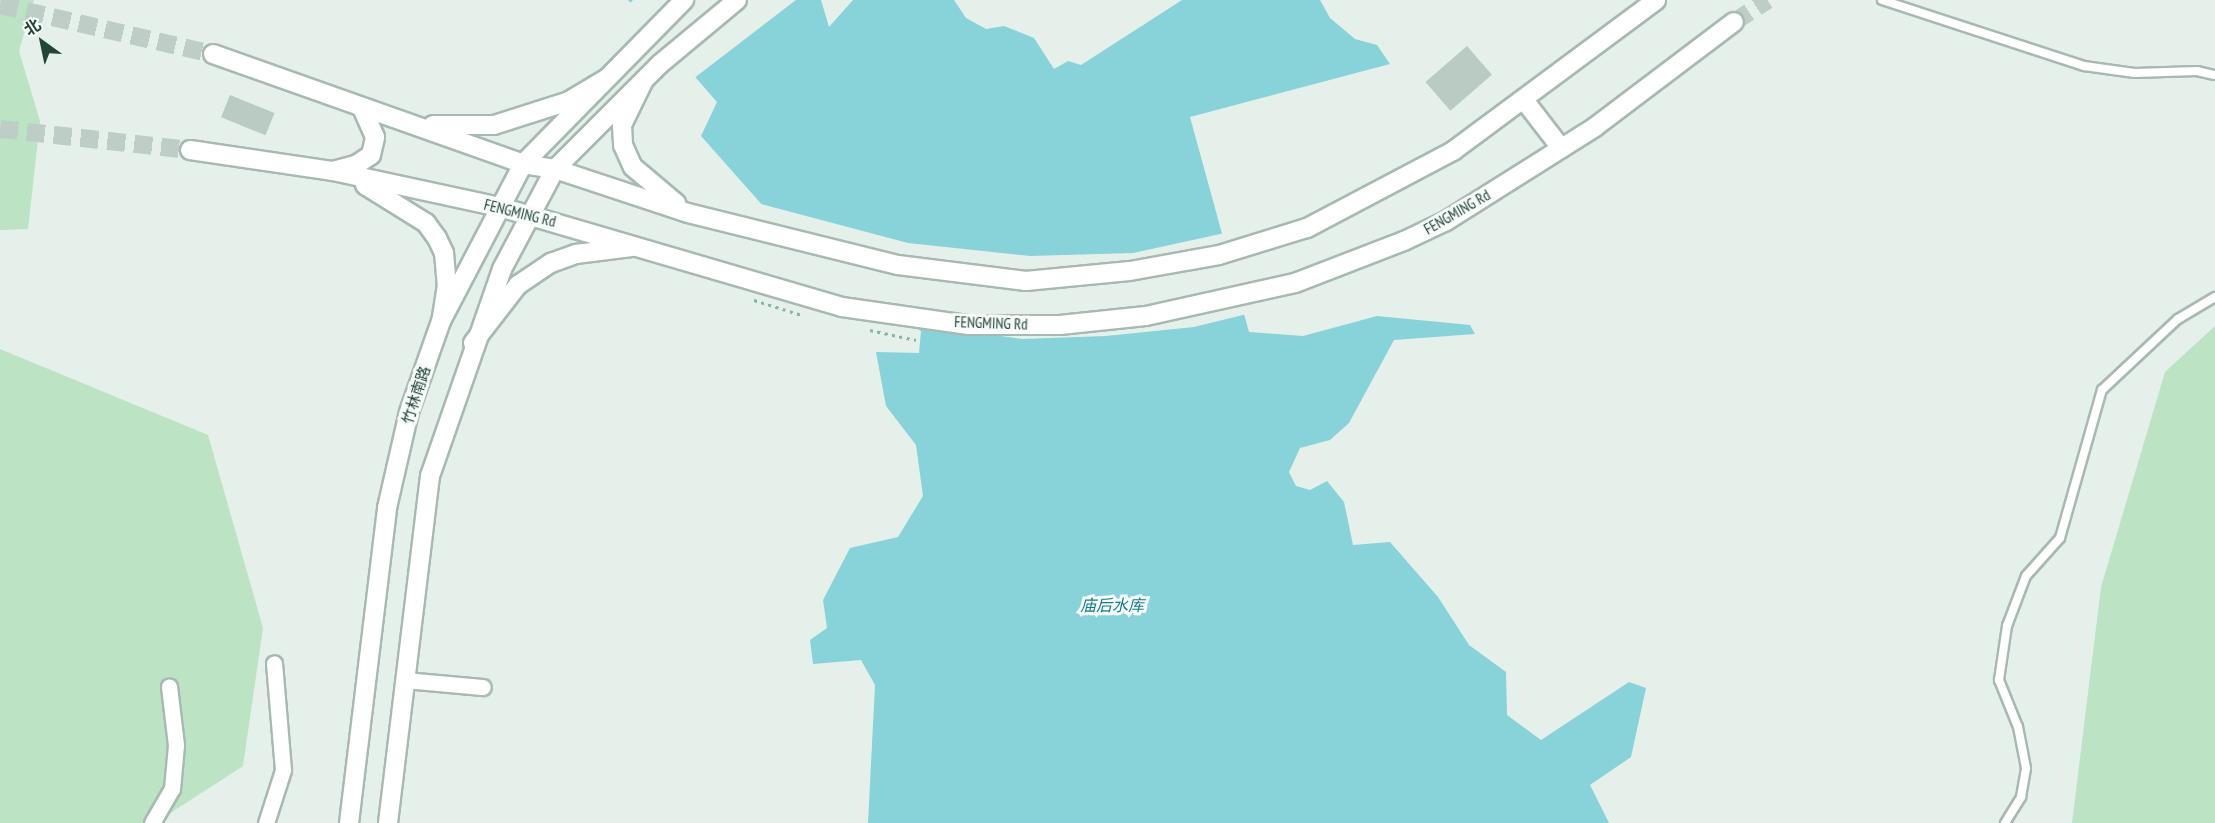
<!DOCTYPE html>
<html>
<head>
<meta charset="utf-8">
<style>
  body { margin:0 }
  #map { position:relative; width:2215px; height:823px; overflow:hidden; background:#e5f0ea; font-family:"PT Sans Narrow","Noto Sans SC",sans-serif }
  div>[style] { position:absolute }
  .green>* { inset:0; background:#bce3c4 }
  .water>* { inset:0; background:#88d2da }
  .pier>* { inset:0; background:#e5f0ea }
  .building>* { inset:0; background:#bacbc3; transform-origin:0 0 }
  .secondary-tunnel>* { height:18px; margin-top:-9px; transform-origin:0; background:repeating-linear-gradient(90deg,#becec7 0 18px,transparent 0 27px) }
  .path>* { height:3px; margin-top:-1.5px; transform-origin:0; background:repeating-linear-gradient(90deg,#82b7a3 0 3px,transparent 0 7.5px) }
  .roads { filter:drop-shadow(2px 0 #a7b9b1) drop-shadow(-2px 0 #a7b9b1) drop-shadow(0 2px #a7b9b1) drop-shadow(0 -2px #a7b9b1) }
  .service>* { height:8px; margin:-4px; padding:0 4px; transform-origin:4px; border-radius:4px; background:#fff }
  .minor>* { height:15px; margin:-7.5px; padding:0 7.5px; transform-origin:7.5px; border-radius:7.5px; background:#fff }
  .tertiary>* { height:18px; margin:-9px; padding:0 9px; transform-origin:9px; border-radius:9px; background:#fff }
  .secondary>* { height:18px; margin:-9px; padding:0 9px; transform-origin:9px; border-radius:9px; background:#fff }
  span { translate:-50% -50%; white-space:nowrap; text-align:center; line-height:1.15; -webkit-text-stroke:6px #f7fbf9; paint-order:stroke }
  .street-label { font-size:15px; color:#224439 }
  .water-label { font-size:16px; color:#147c88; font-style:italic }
  .north { position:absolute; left:12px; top:12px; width:60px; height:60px; -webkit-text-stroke:4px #f7fbf9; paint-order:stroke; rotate:327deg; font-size:16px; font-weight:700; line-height:24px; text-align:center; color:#224439 }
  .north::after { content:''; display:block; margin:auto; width:21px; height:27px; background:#224439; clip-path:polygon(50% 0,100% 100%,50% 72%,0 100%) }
</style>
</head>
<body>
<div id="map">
  <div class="green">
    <div style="clip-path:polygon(0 0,34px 0,19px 51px,40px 121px,28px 229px,0 230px)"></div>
    <div style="clip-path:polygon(2215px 326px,2215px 823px,2072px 823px,2101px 587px,2165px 372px)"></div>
    <div style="clip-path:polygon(0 349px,208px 435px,263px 628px,243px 766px,155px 823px,0 823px)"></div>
  </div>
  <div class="water">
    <div style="clip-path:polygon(628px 0,821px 0,829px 27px,853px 0,954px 0,966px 18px,986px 29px,1004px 26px,1034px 38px,1054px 69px,1068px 61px,1081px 65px,1182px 0,1320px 0,1330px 18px,1355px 39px,1377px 45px,1390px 64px,1190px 117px,1249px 332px,1303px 336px,1377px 316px,1470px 325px,1475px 334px,1394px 340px,1349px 423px,1330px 440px,1300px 448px,1289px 472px,1296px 486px,1310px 490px,1327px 481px,1344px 502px,1353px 545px,1390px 542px,1438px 597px,1469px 645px,1506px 672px,1507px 715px,1541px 740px,1629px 682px,1646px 688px,1631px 757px,1590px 785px,1609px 823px,868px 823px,875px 685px,861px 660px,813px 664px,810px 640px,827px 628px,823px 600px,850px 548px,898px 537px,923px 496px,916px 445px,886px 406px,876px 352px,919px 353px,921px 331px,813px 262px,701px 136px,717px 102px)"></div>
  </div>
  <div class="pier">
    <div style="clip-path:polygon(633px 0,796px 0,693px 79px,628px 5px)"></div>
    <div style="clip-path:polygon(757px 203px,908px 243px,1030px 256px,1133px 253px,1225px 233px,1247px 314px,1194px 327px,1106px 336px,1022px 339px,900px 321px,812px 265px)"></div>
  </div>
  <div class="building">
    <div style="left:1467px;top:46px;width:38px;height:55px;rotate:49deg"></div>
    <div style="left:230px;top:95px;width:48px;height:24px;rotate:22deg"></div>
  </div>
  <div class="secondary-tunnel">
    <div style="left:0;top:5px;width:219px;rotate:13deg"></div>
    <div style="left:1734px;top:22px;width:40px;rotate:-32.9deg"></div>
    <div style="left:0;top:129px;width:191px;rotate:6.3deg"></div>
  </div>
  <div class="path">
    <div style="left:754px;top:300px;width:50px;rotate:17.4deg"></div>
    <div style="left:870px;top:330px;width:47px;rotate:12.3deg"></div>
  </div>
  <div class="roads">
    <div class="service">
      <div style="left:1882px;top:0;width:213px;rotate:18.1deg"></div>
      <div style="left:2084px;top:66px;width:51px;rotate:7.8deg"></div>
      <div style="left:2135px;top:73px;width:62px;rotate:-1.8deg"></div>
      <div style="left:2197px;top:71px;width:18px;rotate:13deg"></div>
      <div style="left:2005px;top:823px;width:31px;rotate:-58deg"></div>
      <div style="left:2021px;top:797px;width:29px;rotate:-80deg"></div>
      <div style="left:2026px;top:768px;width:42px;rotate:-101deg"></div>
      <div style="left:2018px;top:727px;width:51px;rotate:-112deg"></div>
      <div style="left:1999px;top:680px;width:55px;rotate:-81.6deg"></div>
      <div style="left:2007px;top:626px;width:53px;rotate:-69.2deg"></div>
      <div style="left:2026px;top:576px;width:51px;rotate:-48.2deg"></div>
      <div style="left:2060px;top:538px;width:154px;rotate:-74.2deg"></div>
      <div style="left:2102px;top:390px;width:104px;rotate:-43.1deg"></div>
      <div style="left:2178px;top:319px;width:43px;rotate:-30.7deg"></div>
    </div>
    <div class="minor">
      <div style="left:404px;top:680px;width:79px;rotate:5.1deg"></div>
      <div style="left:152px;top:823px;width:39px;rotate:-60deg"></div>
      <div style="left:172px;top:789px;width:44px;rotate:-84.8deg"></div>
      <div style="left:176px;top:745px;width:59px;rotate:-96.8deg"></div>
      <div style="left:266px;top:823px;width:56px;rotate:-72.2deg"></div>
      <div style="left:283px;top:770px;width:107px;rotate:-94.8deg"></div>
    </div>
    <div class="tertiary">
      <div style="left:349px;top:823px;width:317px;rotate:-83.1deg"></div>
      <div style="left:387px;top:508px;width:98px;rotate:-77.1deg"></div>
      <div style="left:409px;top:412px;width:96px;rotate:-70.6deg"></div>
      <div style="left:441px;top:321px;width:177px;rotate:-62.4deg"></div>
      <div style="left:523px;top:164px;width:230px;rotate:-45.5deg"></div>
      <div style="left:388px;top:823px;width:350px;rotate:-83.1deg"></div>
      <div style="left:430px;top:476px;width:219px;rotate:-70.8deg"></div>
      <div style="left:502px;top:269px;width:113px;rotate:-62.1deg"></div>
      <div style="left:555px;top:169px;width:148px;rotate:-45deg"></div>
      <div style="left:660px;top:64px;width:100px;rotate:-39.7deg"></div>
    </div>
    <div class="secondary">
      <div style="left:213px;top:54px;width:329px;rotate:19.5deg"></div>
      <div style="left:523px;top:164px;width:32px;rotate:9deg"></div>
      <div style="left:555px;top:169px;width:140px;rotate:18.3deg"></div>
      <div style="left:688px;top:213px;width:216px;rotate:13.9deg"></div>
      <div style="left:898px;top:265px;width:129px;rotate:7.1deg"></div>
      <div style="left:1026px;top:281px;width:104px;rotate:-5.5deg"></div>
      <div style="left:1130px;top:271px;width:90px;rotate:-10.2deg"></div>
      <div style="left:1219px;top:255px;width:92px;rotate:-17.1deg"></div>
      <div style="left:1307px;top:228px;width:165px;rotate:-27.8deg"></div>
      <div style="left:1453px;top:151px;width:253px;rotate:-36.6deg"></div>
      <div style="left:643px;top:82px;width:48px;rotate:116deg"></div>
      <div style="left:622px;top:125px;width:20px;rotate:87deg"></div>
      <div style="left:623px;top:145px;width:24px;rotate:66deg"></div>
      <div style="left:633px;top:167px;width:57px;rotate:40.1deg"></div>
      <div style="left:1524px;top:100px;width:61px;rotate:52.4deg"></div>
      <div style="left:433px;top:125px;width:61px"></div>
      <div style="left:494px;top:125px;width:79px;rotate:-17.7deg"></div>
      <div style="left:569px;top:101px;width:41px;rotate:-31deg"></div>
      <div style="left:190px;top:150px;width:145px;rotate:8.4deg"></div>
      <div style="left:333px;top:171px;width:171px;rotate:12.2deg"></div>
      <div style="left:500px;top:207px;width:356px;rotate:16.3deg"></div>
      <div style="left:842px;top:307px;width:128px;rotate:8.1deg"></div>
      <div style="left:969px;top:325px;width:91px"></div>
      <div style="left:1060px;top:325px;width:86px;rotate:-6deg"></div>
      <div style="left:1146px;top:316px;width:153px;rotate:-12.5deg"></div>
      <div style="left:1295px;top:283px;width:117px;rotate:-21.1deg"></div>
      <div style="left:1404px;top:241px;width:47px;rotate:-25.5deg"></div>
      <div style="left:1446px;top:221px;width:176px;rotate:-32.2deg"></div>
      <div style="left:1595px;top:127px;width:174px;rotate:-37.1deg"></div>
      <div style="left:333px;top:171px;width:24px;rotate:-15deg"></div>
      <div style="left:356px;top:165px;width:18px;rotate:-34deg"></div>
      <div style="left:371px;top:155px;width:18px;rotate:-77deg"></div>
      <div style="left:375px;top:137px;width:32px;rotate:-114deg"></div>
      <div style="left:365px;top:185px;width:72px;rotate:31.9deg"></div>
      <div style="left:426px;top:223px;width:19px;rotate:54deg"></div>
      <div style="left:437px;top:238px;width:17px;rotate:65deg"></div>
      <div style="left:444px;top:253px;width:32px;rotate:85deg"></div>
      <div style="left:447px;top:285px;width:36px;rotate:99deg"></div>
      <div style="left:473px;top:343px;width:73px;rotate:-52.2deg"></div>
      <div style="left:518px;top:285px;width:40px;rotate:-34deg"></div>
      <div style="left:551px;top:263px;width:27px;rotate:-20deg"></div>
      <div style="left:576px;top:254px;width:56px;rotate:-7.1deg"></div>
    </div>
  </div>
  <div class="street-label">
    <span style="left:1457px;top:212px;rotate:-30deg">FENGMING Rd</span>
    <span style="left:520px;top:213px;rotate:14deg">FENGMING Rd</span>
    <span style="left:991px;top:323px;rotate:2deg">FENGMING Rd</span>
    <span style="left:416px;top:395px;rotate:-72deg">竹林南路</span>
  </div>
  <div class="water-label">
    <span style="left:1112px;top:605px">庙后水库</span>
  </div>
  <div class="north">北</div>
</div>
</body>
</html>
